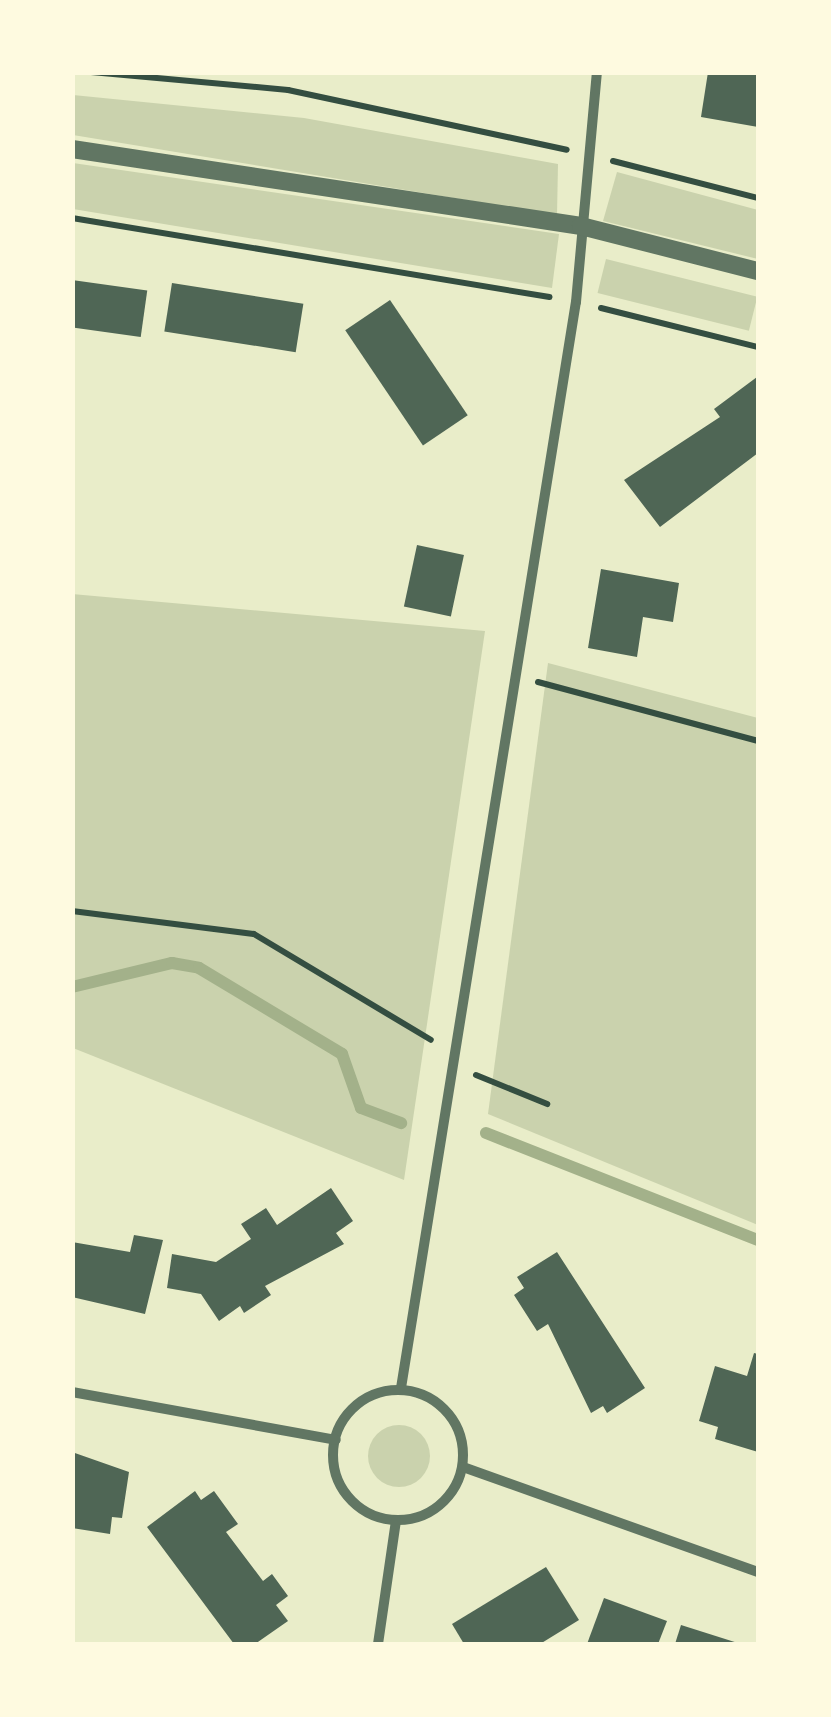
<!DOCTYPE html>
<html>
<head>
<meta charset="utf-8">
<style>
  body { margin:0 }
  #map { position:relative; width:831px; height:1717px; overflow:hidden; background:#e9edc9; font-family:"Fira Sans Condensed",sans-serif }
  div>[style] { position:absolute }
  .green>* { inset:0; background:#cad2ad; transform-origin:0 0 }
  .round { border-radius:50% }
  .stream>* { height:12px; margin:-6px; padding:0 6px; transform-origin:6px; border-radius:6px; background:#a3b18a }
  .building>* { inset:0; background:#4f6655; transform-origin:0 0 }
  .path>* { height:6px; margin:-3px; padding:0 3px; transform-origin:3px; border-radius:3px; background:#344e41 }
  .minor>* { height:10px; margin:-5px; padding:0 5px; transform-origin:5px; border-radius:5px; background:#617663 }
  .minor>.ring { margin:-5px; padding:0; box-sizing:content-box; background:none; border:10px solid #617663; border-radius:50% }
  .tertiary>* { height:18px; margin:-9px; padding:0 9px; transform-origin:9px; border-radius:9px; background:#617663 }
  span { translate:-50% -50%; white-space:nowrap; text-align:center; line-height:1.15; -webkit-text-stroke:10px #fefae0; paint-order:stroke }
  .frame { position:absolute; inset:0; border:75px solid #fefae0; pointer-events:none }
</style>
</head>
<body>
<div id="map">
  <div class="green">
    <div style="clip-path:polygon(73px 95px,304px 118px,558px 164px,557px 215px,73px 135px)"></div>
    <div style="clip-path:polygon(73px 163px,559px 234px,552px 288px,73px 209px)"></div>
    <div style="clip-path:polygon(617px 172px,758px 210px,758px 259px,603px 221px)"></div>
    <div style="left:606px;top:259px;width:156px;height:35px;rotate:14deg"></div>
    <div style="clip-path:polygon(72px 594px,485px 631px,404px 1180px,73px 1048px)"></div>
    <div style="clip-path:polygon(548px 663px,758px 718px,758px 1225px,488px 1114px)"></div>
    <div class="round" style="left:368px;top:1425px;width:62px;height:62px"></div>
  </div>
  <div class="stream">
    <div style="left:72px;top:987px;width:103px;rotate:-13.5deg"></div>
    <div style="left:172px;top:963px;width:27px;rotate:10deg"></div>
    <div style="left:199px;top:968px;width:167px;rotate:31deg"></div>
    <div style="left:342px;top:1054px;width:57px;rotate:70.6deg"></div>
    <div style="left:361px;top:1108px;width:43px;rotate:20.6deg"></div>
    <div style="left:486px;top:1133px;width:292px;rotate:21.5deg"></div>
  </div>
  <div class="building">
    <div style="clip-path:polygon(708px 72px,758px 72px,758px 127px,701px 117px)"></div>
    <div style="left:72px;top:280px;width:76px;height:47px;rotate:8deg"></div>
    <div style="left:172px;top:283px;width:133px;height:49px;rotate:9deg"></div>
    <div style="left:390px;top:300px;width:139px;height:54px;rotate:56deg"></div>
    <div style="clip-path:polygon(757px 377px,758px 453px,660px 527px,624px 480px,720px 417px,714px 409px)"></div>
    <div style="left:417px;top:545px;width:48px;height:63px;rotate:12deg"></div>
    <div style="clip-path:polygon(601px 569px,679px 583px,673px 622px,643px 617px,637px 657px,588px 648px)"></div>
    <div style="clip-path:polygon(331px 1188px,353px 1221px,336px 1233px,344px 1244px,265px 1286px,271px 1295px,244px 1313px,240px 1306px,219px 1321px,201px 1294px,167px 1288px,172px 1254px,216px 1262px,251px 1239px,241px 1224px,266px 1208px,277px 1225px)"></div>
    <div style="clip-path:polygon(134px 1235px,163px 1240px,145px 1314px,72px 1297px,72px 1242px,130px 1252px)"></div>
    <div style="clip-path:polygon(557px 1252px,645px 1388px,607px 1413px,603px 1406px,591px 1413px,548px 1324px,537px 1331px,514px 1295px,524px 1288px,517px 1277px)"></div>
    <div style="clip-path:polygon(754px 1353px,758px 1354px,758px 1452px,715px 1439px,718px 1427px,699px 1421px,715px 1366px,747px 1376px)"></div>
    <div style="clip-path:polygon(72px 1452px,129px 1472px,122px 1518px,112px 1517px,110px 1534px,72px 1528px)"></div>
    <div style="clip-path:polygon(195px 1491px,201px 1500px,214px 1491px,238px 1524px,226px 1532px,263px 1581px,272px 1574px,288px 1596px,276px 1605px,288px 1621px,255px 1644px,234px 1644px,147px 1527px)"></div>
    <div style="clip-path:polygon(546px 1567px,579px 1620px,540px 1644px,464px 1644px,452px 1624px)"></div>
    <div style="clip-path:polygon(604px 1598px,667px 1621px,658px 1644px,587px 1644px)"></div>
    <div style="clip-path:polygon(681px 1625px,741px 1644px,675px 1644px)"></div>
  </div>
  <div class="path">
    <div style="left:91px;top:72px;width:198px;rotate:5.2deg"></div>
    <div style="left:288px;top:90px;width:285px;rotate:12.1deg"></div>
    <div style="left:613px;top:161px;width:150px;rotate:14.3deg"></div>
    <div style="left:72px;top:218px;width:484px;rotate:9.4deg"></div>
    <div style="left:601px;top:308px;width:162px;rotate:14deg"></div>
    <div style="left:538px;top:682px;width:228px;rotate:15deg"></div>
    <div style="left:72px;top:911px;width:183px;rotate:7.2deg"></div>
    <div style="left:254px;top:934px;width:206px;rotate:30.9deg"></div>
    <div style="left:476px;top:1075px;width:77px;rotate:22.2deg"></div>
  </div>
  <div class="minor">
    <div style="left:401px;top:1388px;width:1100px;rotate:-80.85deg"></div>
    <div style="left:576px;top:302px;width:231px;rotate:-84.8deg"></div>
    <div class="ring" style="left:333px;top:1390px;width:120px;height:120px"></div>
    <div style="left:72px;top:1392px;width:268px;rotate:10.3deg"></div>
    <div style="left:463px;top:1467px;width:313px;rotate:19.6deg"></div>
    <div style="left:378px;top:1644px;width:125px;rotate:-81.7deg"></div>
  </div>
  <div class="tertiary">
    <div style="left:72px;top:149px;width:515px;rotate:8.6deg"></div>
    <div style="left:581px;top:226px;width:183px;rotate:14.3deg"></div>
  </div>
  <div class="frame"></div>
</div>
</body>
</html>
